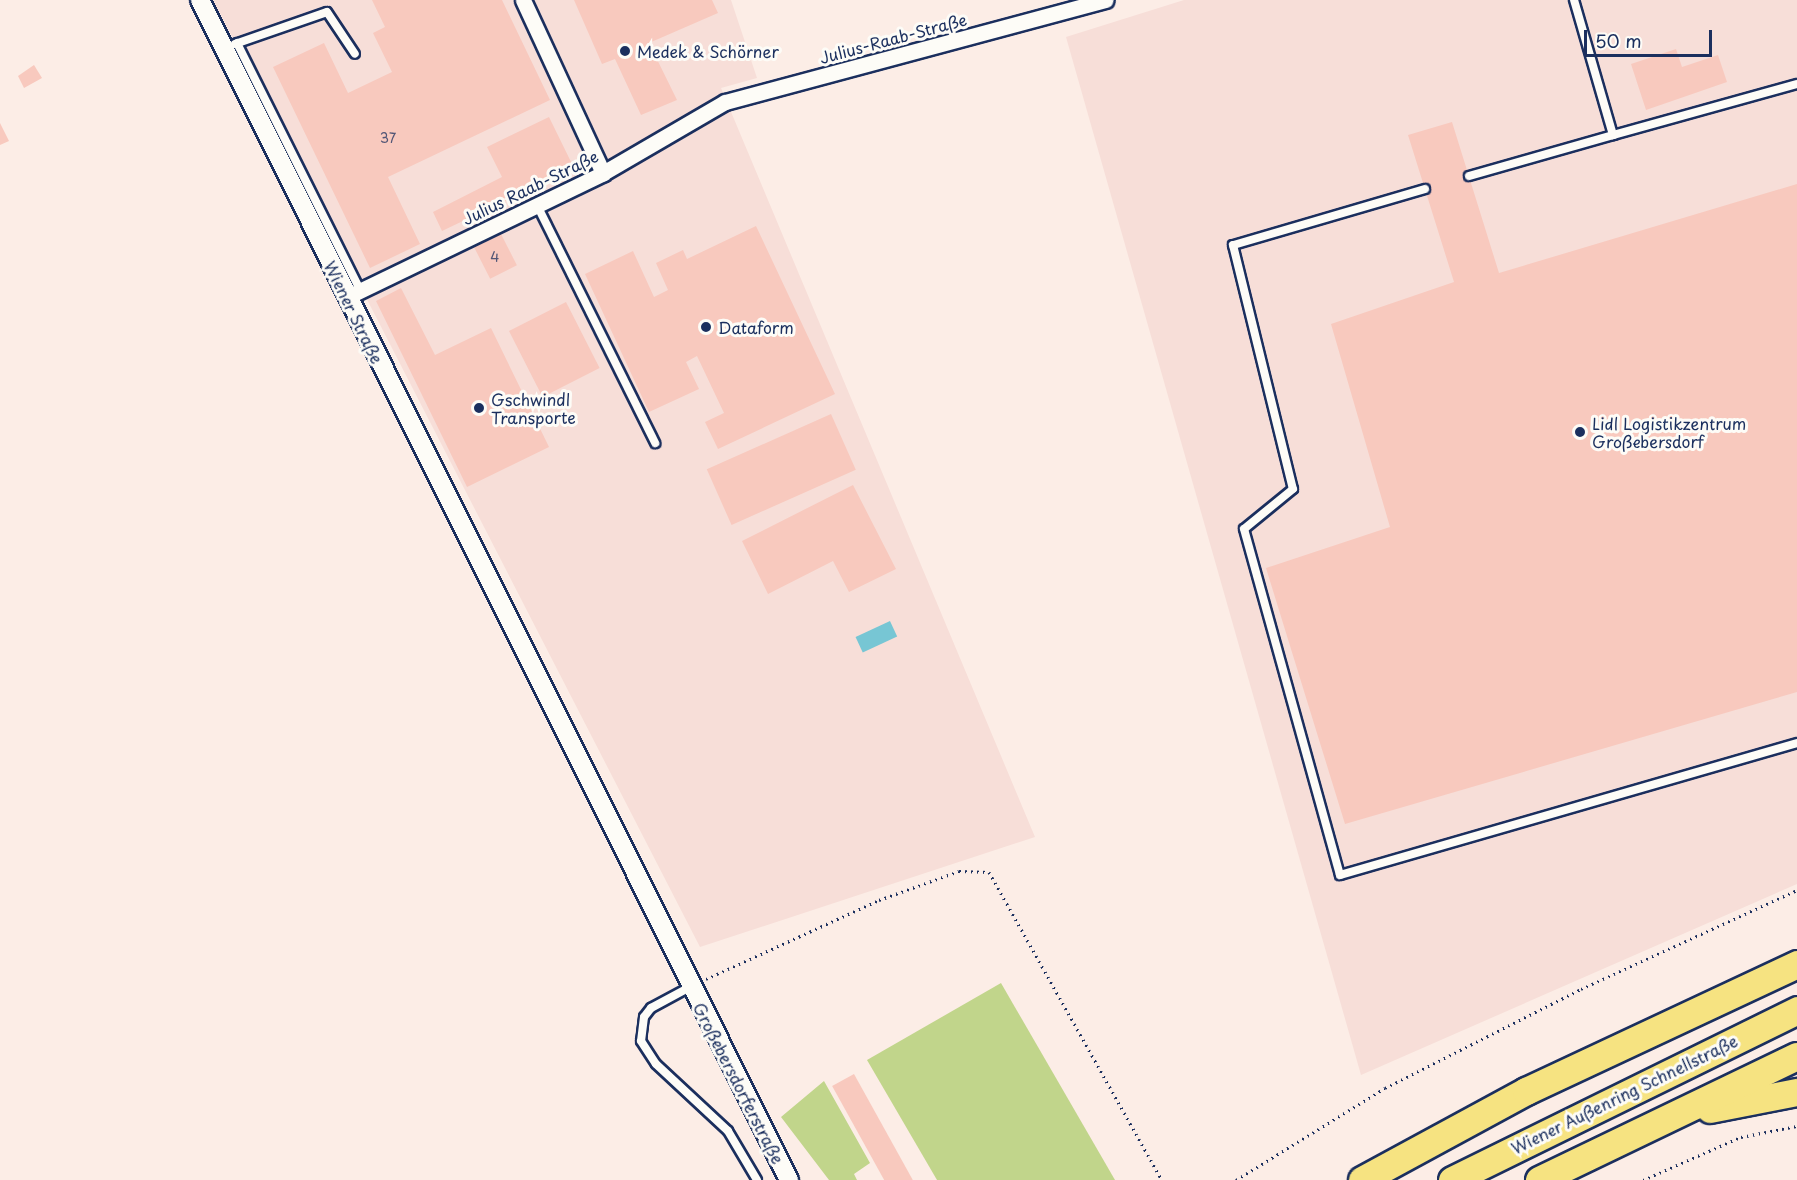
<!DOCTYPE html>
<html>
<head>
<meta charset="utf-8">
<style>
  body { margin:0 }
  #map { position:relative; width:1797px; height:1180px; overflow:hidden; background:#fcede6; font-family:"Playpen Sans",sans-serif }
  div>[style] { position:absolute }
  .built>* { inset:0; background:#f7ded8 }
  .green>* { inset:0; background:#c1d58b }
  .water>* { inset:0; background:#77c6d4; transform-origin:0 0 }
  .building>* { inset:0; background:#f8c9be; transform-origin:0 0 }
  .path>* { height:3px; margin-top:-1.5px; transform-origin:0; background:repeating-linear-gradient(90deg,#1b2f5e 0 1.5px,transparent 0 6px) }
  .roads { filter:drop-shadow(2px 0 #1b2f5e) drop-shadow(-2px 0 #1b2f5e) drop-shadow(0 2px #1b2f5e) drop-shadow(0 -2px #1b2f5e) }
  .service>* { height:8px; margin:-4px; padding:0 4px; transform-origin:4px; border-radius:4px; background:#fdfcf7 }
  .minor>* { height:15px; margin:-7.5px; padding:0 7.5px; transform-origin:7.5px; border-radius:7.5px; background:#fdfcf7 }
  .tertiary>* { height:18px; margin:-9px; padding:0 9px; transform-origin:9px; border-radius:9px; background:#fdfcf7 }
  .motorway>* { height:27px; margin:-13.5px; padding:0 13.5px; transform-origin:13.5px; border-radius:13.5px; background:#f6e381 }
  .dots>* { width:16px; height:16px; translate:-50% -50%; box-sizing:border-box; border:3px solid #fdfcf7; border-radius:50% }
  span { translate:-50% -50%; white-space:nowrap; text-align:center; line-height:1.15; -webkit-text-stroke:6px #fdfcf7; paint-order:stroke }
  .number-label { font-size:14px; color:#525676 }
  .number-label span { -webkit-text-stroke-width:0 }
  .street-label { font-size:16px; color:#1b2f5e }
  .poi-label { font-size:16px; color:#1b2f5e }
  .left { translate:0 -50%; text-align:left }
  .scale { position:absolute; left:1584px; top:30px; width:128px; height:27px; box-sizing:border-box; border:3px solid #1b2f5e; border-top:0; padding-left:8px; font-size:18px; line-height:21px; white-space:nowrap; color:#1b2f5e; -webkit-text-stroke:4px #fdfcf7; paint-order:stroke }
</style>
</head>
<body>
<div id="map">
  <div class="built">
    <div style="clip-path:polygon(213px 0,731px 0,757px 78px,721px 88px,1035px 837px,700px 947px)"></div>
    <div style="clip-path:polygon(1184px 0,1797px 0,1797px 884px,1361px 1075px,1066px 37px)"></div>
  </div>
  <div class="green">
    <div style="clip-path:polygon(1001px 983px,1115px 1180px,937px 1180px,867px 1060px)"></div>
    <div style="clip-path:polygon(824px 1081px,870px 1163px,854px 1174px,857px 1180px,829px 1180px,781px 1117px)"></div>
  </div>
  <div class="water">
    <div style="left:890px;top:621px;width:17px;height:38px;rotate:65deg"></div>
  </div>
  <div class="building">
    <div style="clip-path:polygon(372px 0,502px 0,550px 100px,388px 177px,420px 244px,370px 268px,273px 67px,324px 43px,348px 93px,392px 72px,373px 33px,385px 27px)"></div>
    <div style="clip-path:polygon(574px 0,712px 0,718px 13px,649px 43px,677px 100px,641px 115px,615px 59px,602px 64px)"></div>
    <div style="clip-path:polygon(1676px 49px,1682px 67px,1718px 55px,1727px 82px,1646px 110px,1631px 64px)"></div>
    <div style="clip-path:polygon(34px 65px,42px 78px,24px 88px,18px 76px)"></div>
    <div style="clip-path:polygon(549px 117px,574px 168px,442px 231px,433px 212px,502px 177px,487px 147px)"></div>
    <div style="clip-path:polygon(1452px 122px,1499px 273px,1797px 184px,1797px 692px,1345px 824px,1266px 568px,1390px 527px,1331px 324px,1454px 282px,1408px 135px)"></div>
    <div style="clip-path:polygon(0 123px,9px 141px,0 145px)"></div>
    <div style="clip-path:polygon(756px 226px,835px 394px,718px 449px,705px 422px,724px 413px,697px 356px,686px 362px,699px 389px,649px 412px,585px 274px,633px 251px,654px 297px,668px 290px,656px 263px,683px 250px,687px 259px)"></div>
    <div style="left:501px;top:234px;width:35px;height:30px;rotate:63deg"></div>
    <div style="clip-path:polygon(401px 288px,435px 355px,491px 328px,549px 447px,467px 487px,376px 301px)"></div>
    <div style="left:566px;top:302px;width:74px;height:64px;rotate:63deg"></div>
    <div style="left:831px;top:414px;width:61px;height:136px;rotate:66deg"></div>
    <div style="clip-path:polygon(853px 485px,896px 569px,849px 592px,833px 561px,768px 594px,742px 541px)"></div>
    <div style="left:854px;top:1074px;width:121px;height:25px;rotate:61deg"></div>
  </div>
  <div class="path">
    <div style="left:706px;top:979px;width:190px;rotate:-24.5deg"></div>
    <div style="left:879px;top:900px;width:85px;rotate:-19.9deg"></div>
    <div style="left:959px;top:871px;width:30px;rotate:2deg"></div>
    <div style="left:989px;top:872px;width:353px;rotate:60.7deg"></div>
    <div style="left:1236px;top:1180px;width:175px;rotate:-31.7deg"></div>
    <div style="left:1385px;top:1088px;width:220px;rotate:-26.8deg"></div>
    <div style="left:1581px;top:989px;width:238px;rotate:-24.6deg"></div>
    <div style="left:1643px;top:1180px;width:107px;rotate:-23.7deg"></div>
    <div style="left:1741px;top:1137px;width:57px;rotate:-11.1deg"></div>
  </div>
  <div class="roads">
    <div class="service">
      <div style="left:237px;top:43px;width:276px;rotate:63.5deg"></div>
      <div style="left:235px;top:44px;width:97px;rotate:-19.2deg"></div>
      <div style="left:327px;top:12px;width:50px;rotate:56.3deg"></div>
      <div style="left:1613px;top:135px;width:191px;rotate:-15.5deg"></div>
      <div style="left:1469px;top:176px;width:150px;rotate:-15.9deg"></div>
      <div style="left:1613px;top:135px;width:141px;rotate:-106.1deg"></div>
      <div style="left:1425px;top:189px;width:200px;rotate:163.7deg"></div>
      <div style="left:1233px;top:245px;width:251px;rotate:76.2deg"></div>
      <div style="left:1293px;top:489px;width:63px;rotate:140.8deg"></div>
      <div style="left:1244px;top:529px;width:359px;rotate:74.5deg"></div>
      <div style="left:1340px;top:875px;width:476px;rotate:-16.1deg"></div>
      <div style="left:537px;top:205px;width:266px;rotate:63.6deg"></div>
      <div style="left:690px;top:987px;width:44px;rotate:151.7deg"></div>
      <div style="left:651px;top:1008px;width:11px;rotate:128deg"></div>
      <div style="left:644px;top:1017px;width:24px;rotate:97deg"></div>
      <div style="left:641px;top:1041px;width:27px;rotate:57deg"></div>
      <div style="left:656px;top:1064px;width:98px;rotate:42.9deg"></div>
      <div style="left:728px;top:1131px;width:57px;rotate:59.4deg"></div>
    </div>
    <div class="minor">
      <div style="left:523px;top:0;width:191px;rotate:65.2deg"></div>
      <div style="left:347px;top:297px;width:284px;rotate:-25.8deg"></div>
      <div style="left:603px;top:173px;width:141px;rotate:-30.2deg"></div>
      <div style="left:725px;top:102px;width:394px;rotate:-15deg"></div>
    </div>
    <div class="tertiary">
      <div style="left:200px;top:0;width:1319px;rotate:63.47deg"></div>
    </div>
    <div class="motorway">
      <div style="left:1710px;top:1109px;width:89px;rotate:-11.1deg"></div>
      <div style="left:1362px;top:1180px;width:187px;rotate:-28.5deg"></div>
      <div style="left:1526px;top:1091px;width:299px;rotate:-25.1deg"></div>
      <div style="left:1452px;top:1180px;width:385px;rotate:-26.2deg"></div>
      <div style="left:1539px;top:1180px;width:286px;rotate:-25.7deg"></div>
    </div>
  </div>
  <div class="dots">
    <div style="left:625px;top:51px;background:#1b2f5e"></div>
    <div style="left:706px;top:327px;background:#1b2f5e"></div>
    <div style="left:479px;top:408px;background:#1b2f5e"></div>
    <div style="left:1580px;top:432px;background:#1b2f5e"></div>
  </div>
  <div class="number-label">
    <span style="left:388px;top:138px">37</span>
    <span style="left:495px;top:257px">4</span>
  </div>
  <div class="street-label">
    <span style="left:893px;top:38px;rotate:-15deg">Julius-Raab-Straße</span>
    <span style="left:530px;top:187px;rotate:-26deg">Julius Raab-Straße</span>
    <span style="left:354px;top:312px;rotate:64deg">Wiener Straße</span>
    <span style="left:739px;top:1083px;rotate:63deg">Großebersdorferstraße</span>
    <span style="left:1624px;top:1094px;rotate:-26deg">Wiener Außenring Schnellstraße</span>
  </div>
  <div class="poi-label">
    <span class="left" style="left:637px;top:51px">Medek &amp; Schörner</span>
    <span class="left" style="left:718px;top:327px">Dataform</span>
    <span class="left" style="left:491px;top:408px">Gschwindl<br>Transporte</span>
    <span class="left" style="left:1592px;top:432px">Lidl Logistikzentrum<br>Großebersdorf</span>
  </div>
  <div class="scale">50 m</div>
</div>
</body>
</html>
